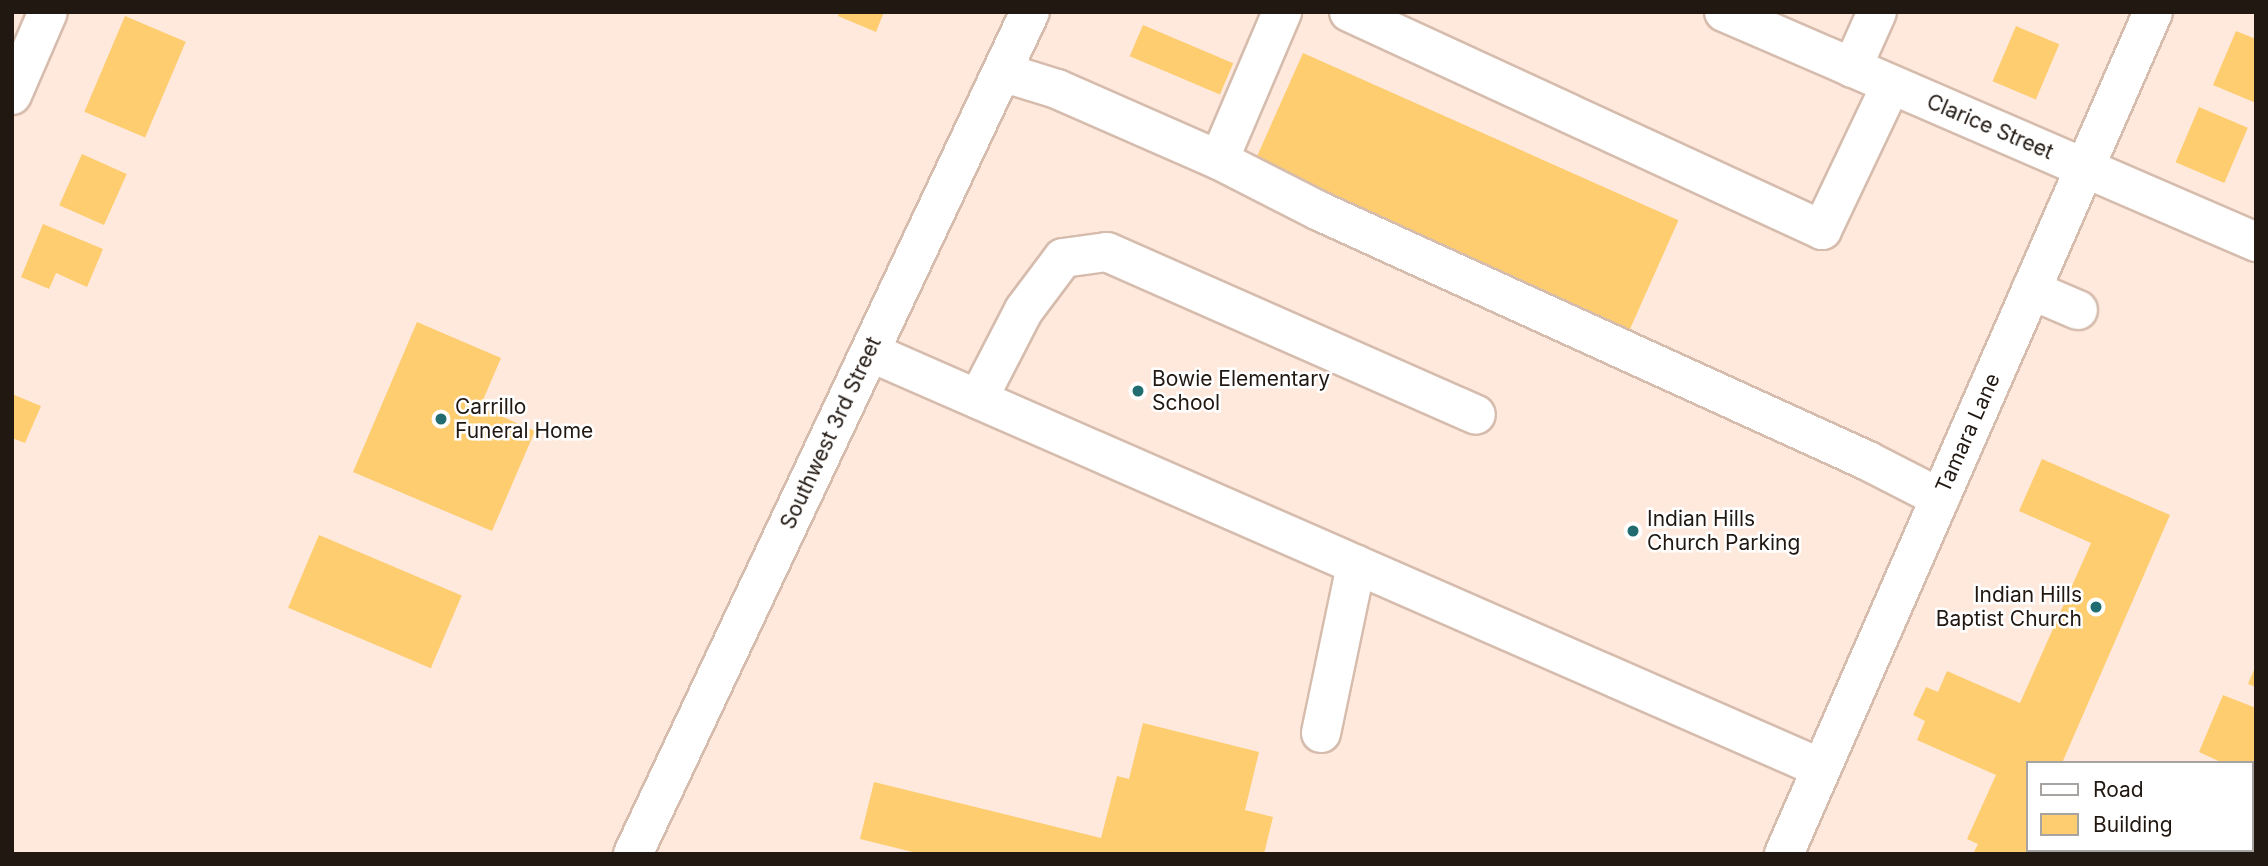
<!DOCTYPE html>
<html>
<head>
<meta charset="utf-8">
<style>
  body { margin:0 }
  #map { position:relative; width:2268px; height:866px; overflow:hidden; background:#ffe9dd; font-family:Inter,sans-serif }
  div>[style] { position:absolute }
  .building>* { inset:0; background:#fecd70; transform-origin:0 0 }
  .roads { filter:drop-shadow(2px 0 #d6bcad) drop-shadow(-2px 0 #d6bcad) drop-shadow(0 2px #d6bcad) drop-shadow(0 -2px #d6bcad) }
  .minor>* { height:38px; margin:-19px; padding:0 19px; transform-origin:19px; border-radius:19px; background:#fff }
  .dots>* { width:19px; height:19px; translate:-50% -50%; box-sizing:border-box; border:4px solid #fff; border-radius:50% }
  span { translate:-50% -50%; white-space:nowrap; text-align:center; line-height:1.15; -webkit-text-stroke:5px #fff; paint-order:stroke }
  .street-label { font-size:21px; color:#211812 }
  .poi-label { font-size:21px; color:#211812 }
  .left { translate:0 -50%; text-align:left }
  .right { translate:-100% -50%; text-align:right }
  .frame { position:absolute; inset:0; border:14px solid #211812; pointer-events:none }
  .legend { position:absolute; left:2026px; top:761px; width:228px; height:91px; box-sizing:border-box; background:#fff; border:2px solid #a6a3a0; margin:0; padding:9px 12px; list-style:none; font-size:21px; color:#211812 }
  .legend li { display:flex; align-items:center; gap:14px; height:35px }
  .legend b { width:35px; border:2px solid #a6a3a0 }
</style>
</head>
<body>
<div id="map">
  <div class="building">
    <div style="clip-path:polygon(839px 12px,884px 12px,876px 32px,838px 16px)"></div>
    <div style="left:125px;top:16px;width:66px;height:104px;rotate:23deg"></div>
    <div style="left:1143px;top:25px;width:98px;height:34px;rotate:23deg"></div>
    <div style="left:2016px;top:26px;width:47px;height:60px;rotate:23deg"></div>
    <div style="clip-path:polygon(2236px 31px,2256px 39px,2256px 103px,2213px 85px)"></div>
    <div style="left:1303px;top:53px;width:411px;height:129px;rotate:24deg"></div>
    <div style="left:2199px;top:107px;width:53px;height:60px;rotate:23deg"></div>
    <div style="left:82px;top:154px;width:49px;height:56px;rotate:24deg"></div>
    <div style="clip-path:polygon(43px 224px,103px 249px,87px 287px,56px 273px,49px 289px,21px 277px)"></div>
    <div style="clip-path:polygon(417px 322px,501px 358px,480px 407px,535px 431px,492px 531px,353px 472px)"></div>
    <div style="clip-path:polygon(12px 394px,41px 406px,25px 443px,12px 438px)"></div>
    <div style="clip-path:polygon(2042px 459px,2170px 515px,2062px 763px,2028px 763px,2028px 850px,2061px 850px,2059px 854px,1973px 854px,1978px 844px,1967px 839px,1996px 775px,1917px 740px,1925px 721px,1913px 715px,1926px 687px,1938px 692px,1947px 671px,2020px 703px,2091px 543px,2019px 511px)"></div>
    <div style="left:319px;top:535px;width:155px;height:79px;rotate:23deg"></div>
    <div style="clip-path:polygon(2256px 665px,2256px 687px,2248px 684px)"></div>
    <div style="clip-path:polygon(2223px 695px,2256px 708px,2256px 777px,2252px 775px,2252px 763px,2223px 763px,2199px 752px)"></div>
    <div style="clip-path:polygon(1143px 723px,1259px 752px,1245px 810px,1273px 817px,1264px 854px,921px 854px,860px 839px,874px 782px,1101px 838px,1117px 776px,1129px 779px)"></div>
  </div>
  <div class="roads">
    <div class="minor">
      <div style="left:1349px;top:12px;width:521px;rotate:24.74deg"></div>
      <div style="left:1822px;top:230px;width:161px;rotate:-64.6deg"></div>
      <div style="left:1724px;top:12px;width:580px;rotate:23.38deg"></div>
      <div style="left:1852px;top:68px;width:61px;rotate:-65.9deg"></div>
      <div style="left:1002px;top:72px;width:58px;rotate:17.2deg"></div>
      <div style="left:1057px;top:89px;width:177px;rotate:23.7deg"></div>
      <div style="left:1219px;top:160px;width:161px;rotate:-66.9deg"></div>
      <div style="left:12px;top:95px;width:90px;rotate:-66.6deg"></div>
      <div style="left:1219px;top:160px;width:112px;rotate:27deg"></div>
      <div style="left:1319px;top:211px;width:603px;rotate:24.48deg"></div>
      <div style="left:1868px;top:461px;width:81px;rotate:27.2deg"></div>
      <div style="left:2031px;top:290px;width:51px;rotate:23.1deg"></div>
      <div style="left:870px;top:352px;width:1038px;rotate:23.63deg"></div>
      <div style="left:978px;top:399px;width:100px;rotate:-62.7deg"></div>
      <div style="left:1024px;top:310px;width:65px;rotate:-53.1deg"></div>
      <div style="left:1063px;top:258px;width:44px;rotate:-7.8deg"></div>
      <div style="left:1107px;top:252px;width:403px;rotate:23.8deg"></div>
      <div style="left:1321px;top:733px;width:172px;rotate:-78.2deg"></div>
      <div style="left:633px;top:854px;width:931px;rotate:-64.76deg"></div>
      <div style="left:1784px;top:854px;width:919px;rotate:-66.33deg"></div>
    </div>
  </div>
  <div class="dots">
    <div style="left:1138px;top:391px;background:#206c71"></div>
    <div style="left:441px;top:419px;background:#206c71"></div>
    <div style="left:1633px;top:531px;background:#206c71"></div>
    <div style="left:2096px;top:607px;background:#206c71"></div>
  </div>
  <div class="street-label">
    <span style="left:1990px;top:127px;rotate:23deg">Clarice Street</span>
    <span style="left:831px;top:433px;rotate:-65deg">Southwest 3rd Street</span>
    <span style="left:1968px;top:433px;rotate:-66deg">Tamara Lane</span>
  </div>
  <div class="poi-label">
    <span class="left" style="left:1152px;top:391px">Bowie Elementary<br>School</span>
    <span class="left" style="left:455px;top:419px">Carrillo<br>Funeral Home</span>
    <span class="left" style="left:1647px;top:531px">Indian Hills<br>Church Parking</span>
    <span class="right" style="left:2082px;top:607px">Indian Hills<br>Baptist Church</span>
  </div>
  <div class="frame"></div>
  <ul class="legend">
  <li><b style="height:9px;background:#fff"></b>Road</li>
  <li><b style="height:19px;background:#fecd70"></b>Building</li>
  </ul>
</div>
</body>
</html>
